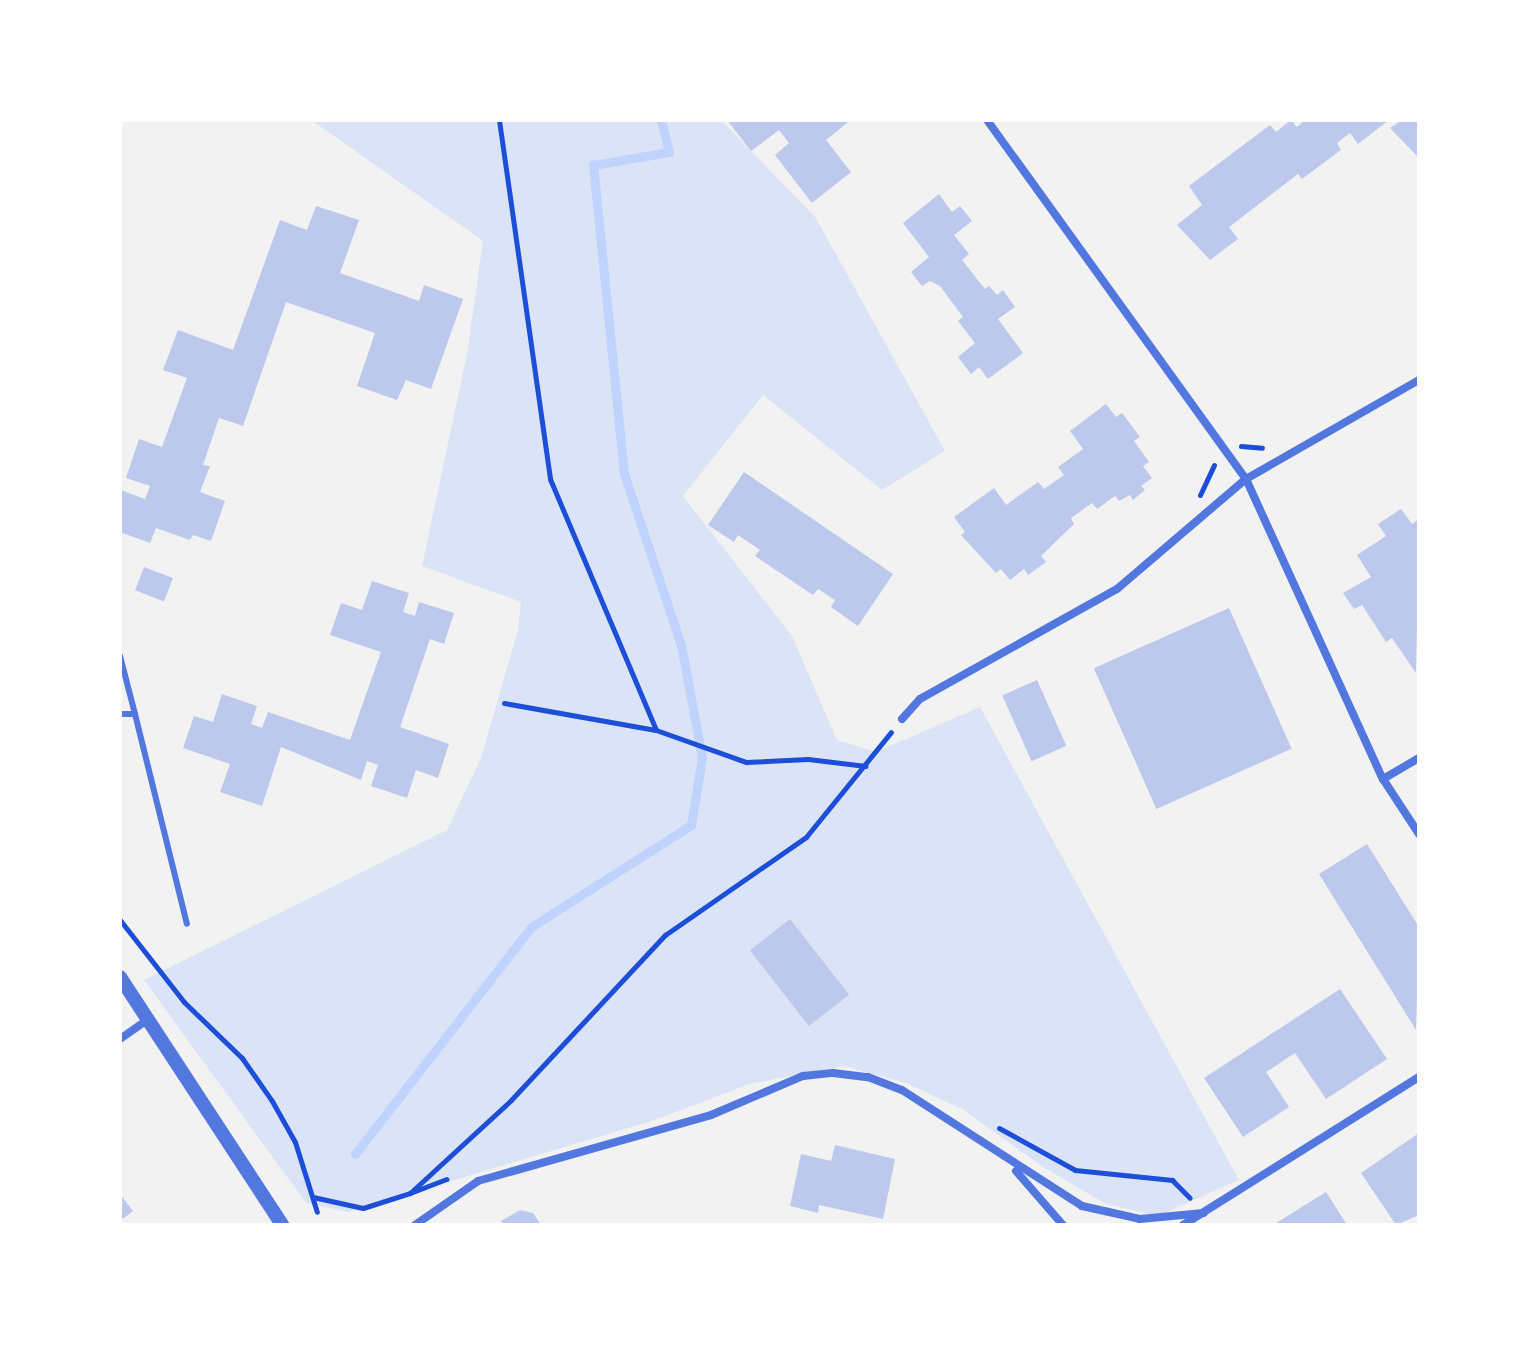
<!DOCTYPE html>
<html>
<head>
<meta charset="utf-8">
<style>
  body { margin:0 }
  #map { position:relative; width:1539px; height:1345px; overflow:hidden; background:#f2f2f2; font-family:Arial,sans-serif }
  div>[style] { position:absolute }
  .green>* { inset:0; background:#dbe4f7 }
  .stream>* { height:9px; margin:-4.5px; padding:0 4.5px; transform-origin:4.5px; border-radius:4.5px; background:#bfd3fe }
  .building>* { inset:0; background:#bdc9ec; transform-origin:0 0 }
  .path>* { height:5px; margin:-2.5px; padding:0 2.5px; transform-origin:2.5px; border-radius:2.5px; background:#1d4ed8 }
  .service>* { height:6px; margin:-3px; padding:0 3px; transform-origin:3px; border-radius:3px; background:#5277de }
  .minor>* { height:8px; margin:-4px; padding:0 4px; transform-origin:4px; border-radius:4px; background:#5277de }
  .tertiary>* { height:14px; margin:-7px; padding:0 7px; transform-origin:7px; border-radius:7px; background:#5277de }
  span { translate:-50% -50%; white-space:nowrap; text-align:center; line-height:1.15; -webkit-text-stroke:8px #fff; paint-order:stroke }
  .frame { position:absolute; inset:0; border:122px solid #fff; pointer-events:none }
</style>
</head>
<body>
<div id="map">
  <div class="green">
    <div style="clip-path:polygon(721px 120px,816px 218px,945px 451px,882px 490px,763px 395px,683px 496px,792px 636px,837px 740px,876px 752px,980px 707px,1239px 1180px,1158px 1216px,1106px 1204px,1043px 1167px,962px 1109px,906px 1083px,844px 1066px,749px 1084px,655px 1120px,348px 1212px,306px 1203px,144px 980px,447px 830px,481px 758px,518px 630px,521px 602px,422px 566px,467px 354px,483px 241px,314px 122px)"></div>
  </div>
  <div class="stream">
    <div style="left:355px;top:1154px;width:287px;rotate:-52.2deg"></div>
    <div style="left:531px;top:927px;width:190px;rotate:-32.5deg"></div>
    <div style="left:691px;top:825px;width:69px;rotate:-80.8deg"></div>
    <div style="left:702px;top:757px;width:114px;rotate:-100.6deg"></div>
    <div style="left:681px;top:645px;width:180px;rotate:-108.4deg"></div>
    <div style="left:624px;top:474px;width:311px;rotate:-95.7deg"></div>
    <div style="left:593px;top:165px;width:77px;rotate:-9.7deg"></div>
    <div style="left:669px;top:152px;width:33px;rotate:-104deg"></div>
  </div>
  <div class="building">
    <div style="clip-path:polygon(727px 120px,851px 120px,826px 140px,851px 172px,812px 203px,775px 155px,789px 143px,779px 130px,751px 151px)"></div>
    <div style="clip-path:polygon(1291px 120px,1297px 127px,1305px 120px,1389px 120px,1358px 144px,1350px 133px,1337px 143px,1341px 150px,1302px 179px,1298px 174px,1229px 227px,1238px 239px,1210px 260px,1177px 225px,1202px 205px,1189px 186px,1270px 125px,1276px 132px)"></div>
    <div style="clip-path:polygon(1402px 120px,1419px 120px,1419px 158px,1390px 128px)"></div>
    <div style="clip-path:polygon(939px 194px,952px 212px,960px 206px,972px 221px,954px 235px,969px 254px,962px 260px,985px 289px,989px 286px,997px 295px,1003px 290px,1015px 307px,998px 319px,1023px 353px,988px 379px,979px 367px,971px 374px,958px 357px,975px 343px,958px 321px,963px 317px,940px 286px,930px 281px,922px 286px,911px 272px,929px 257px,903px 223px)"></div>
    <div style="clip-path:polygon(316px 206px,359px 220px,340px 273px,419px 301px,424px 285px,463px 299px,431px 389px,406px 380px,397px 400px,357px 386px,375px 333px,286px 302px,243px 426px,219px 418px,203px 465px,210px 466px,200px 492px,225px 501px,211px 541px,193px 535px,190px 540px,156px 528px,150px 543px,120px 532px,121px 490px,145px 499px,150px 486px,126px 478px,139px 439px,162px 447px,187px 378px,163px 370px,178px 330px,233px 350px,280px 220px,307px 230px)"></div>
    <div style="clip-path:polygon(1106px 404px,1116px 417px,1122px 413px,1140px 437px,1134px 441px,1149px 462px,1143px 466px,1152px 478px,1141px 486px,1145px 490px,1133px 500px,1130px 495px,1119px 501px,1115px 496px,1097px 509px,1092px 503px,1071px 518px,1074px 524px,1041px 556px,1046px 562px,1028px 575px,1024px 569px,1010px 580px,1001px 569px,996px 573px,961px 535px,965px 532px,954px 517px,994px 488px,1006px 505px,1038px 482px,1044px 489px,1064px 475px,1058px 467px,1083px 449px,1070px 431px)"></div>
    <div style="clip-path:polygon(744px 472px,893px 574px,858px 626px,831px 607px,835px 600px,818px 589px,813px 595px,755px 556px,760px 550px,738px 535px,734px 542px,708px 525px)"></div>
    <div style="clip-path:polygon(1401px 509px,1412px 524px,1419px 519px,1416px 673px,1392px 638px,1386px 642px,1362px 605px,1354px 609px,1343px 593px,1371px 577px,1357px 555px,1386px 536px,1378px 524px)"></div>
    <div style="left:144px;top:567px;width:31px;height:25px;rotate:21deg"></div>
    <div style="clip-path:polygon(372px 581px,409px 593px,403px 612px,415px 616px,419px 602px,454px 613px,444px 644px,430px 639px,400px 727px,449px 744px,438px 778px,416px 770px,407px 798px,371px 786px,378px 765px,367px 761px,361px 780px,281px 747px,262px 806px,220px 792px,230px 764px,183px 748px,194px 716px,213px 722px,222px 694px,257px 706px,251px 724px,262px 728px,268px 712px,350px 740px,381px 652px,330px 635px,341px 603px,362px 610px)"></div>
    <div style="left:1229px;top:608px;width:154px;height:148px;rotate:66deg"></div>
    <div style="left:1037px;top:680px;width:72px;height:38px;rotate:66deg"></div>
    <div style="clip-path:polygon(1367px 844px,1419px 927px,1416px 1030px,1319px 874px)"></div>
    <div style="left:790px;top:919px;width:96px;height:51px;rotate:52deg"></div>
    <div style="clip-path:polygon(1340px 989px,1387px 1059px,1326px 1099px,1295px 1053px,1266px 1072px,1289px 1107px,1243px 1137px,1204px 1078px)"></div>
    <div style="clip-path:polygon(1419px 1133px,1419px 1215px,1396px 1225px,1361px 1173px)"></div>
    <div style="clip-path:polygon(835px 1145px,895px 1159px,883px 1219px,819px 1205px,818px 1213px,790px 1206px,801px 1154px,831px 1161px)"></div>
    <div style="clip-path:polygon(1326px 1192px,1347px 1225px,1273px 1225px)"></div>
    <div style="clip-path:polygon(120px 1194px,133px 1211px,120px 1221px)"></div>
    <div style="clip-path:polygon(520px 1210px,533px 1213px,541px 1225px,503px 1225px,501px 1221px)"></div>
  </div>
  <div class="path">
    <div style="left:499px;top:120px;width:363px;rotate:81.9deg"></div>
    <div style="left:550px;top:479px;width:272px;rotate:67.1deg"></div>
    <div style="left:1241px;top:446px;width:21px;rotate:5deg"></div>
    <div style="left:1200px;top:495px;width:33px;rotate:-65deg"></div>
    <div style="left:504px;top:703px;width:154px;rotate:10.1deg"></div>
    <div style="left:656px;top:730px;width:96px;rotate:19.6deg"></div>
    <div style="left:746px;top:762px;width:62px;rotate:-2.8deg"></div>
    <div style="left:808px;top:759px;width:58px;rotate:6.9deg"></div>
    <div style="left:120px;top:920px;width:104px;rotate:52deg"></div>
    <div style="left:184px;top:1002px;width:81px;rotate:44deg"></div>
    <div style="left:242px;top:1058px;width:52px;rotate:55.1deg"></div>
    <div style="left:272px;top:1101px;width:47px;rotate:60.7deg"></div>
    <div style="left:295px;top:1142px;width:73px;rotate:72.6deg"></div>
    <div style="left:999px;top:1128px;width:87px;rotate:28.9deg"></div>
    <div style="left:1075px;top:1170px;width:98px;rotate:5.9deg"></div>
    <div style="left:1172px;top:1180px;width:25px;rotate:45deg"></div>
    <div style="left:410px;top:1193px;width:39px;rotate:-21deg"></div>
    <div style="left:313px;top:1197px;width:51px;rotate:12.4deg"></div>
    <div style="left:363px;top:1208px;width:49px;rotate:-17.7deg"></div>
    <div style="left:410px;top:1193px;width:137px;rotate:-42.6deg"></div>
    <div style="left:511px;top:1100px;width:226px;rotate:-47deg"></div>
    <div style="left:665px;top:935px;width:172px;rotate:-34.8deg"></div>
    <div style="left:806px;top:837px;width:135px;rotate:-51deg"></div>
  </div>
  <div class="service">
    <div style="left:120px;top:656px;width:60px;rotate:75.5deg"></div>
    <div style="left:120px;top:714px;width:15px"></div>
    <div style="left:135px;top:714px;width:216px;rotate:76.1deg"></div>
  </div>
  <div class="minor">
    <div style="left:987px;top:120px;width:443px;rotate:54.2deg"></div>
    <div style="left:1246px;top:479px;width:330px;rotate:65.5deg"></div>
    <div style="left:1383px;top:779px;width:66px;rotate:56.8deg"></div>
    <div style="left:902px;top:719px;width:27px;rotate:-48deg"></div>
    <div style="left:920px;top:699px;width:226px;rotate:-29.2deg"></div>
    <div style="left:1117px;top:589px;width:170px;rotate:-40.5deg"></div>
    <div style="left:1246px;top:479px;width:199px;rotate:-29.8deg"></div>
    <div style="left:1383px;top:779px;width:42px;rotate:-30.3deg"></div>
    <div style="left:120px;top:1039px;width:33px;rotate:-35deg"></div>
    <div style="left:1016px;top:1171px;width:72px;rotate:49deg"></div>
    <div style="left:415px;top:1225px;width:77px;rotate:-34.9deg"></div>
    <div style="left:478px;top:1181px;width:242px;rotate:-15.8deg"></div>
    <div style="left:711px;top:1115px;width:100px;rotate:-23deg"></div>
    <div style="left:803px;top:1076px;width:30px;rotate:-6deg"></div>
    <div style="left:833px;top:1073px;width:35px;rotate:7deg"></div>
    <div style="left:868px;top:1077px;width:36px;rotate:21deg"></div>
    <div style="left:902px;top:1090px;width:214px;rotate:32.8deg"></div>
    <div style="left:1082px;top:1206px;width:59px;rotate:12.6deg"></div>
    <div style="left:1140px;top:1219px;width:64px;rotate:-5.4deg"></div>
    <div style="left:1183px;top:1225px;width:279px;rotate:-32.1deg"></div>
  </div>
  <div class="tertiary">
    <div style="left:120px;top:977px;width:296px;rotate:56.8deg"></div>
  </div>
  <div class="frame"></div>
</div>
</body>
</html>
